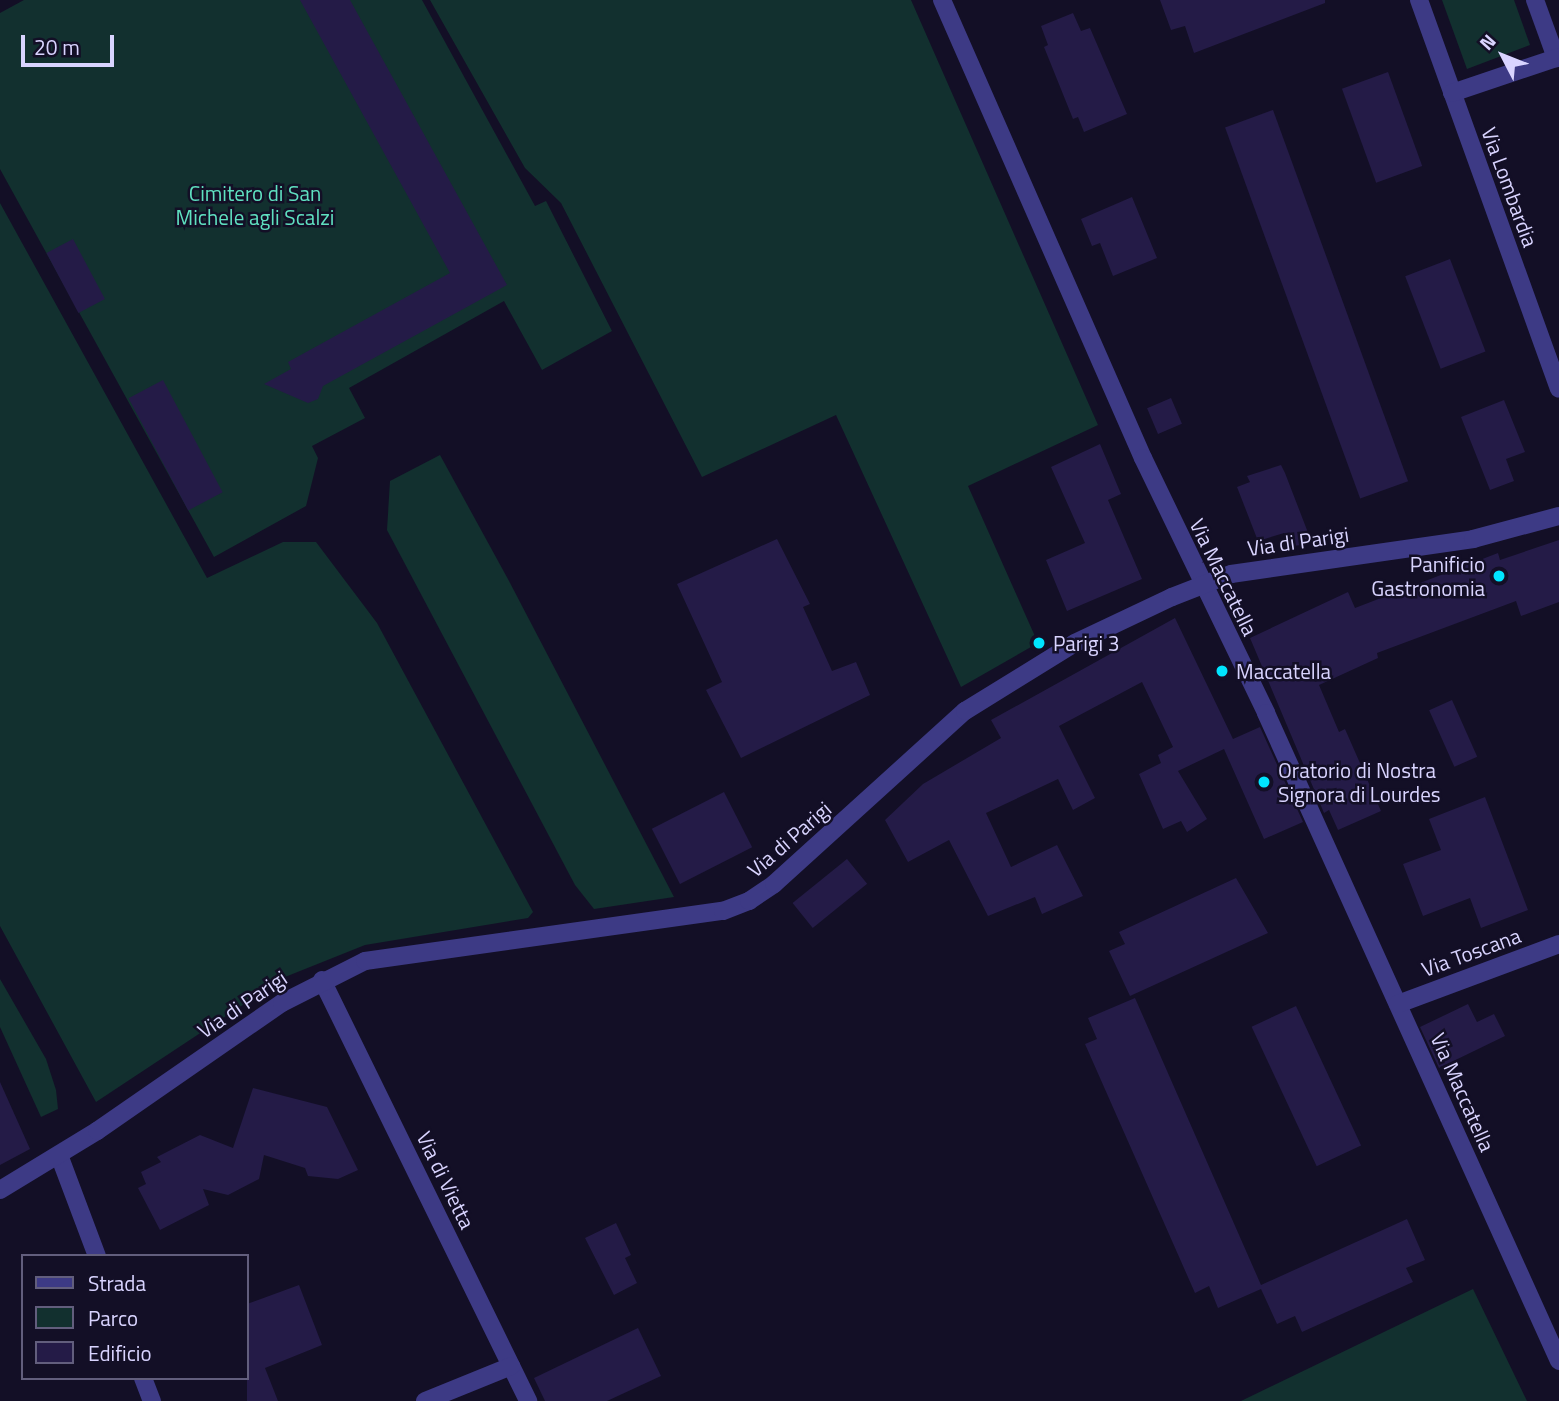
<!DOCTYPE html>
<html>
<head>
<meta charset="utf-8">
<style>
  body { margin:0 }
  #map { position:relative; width:1559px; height:1401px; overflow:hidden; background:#130f26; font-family:"Titillium Web",sans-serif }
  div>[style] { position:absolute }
  .green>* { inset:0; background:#12302f }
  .building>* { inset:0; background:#241b47; transform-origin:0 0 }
  .minor>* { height:18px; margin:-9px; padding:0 9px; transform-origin:9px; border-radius:9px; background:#3d3a85 }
  .dots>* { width:19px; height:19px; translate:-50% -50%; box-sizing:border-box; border:4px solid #130f26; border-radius:50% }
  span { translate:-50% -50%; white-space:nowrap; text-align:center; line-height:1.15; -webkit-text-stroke:5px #130f26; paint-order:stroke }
  .street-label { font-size:21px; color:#d9d4ff }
  .park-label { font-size:21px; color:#5fe0c0 }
  .poi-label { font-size:21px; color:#d9d4ff }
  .right { translate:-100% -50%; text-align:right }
  .left { translate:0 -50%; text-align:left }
  .legend { position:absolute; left:21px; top:1254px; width:228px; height:126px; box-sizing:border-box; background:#130f26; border:2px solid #625e7d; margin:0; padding:9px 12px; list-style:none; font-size:21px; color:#d9d4ff }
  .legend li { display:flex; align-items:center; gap:14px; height:35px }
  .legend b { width:35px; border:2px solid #625e7d }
  .north { position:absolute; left:1468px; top:21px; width:70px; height:70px; -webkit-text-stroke:5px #130f26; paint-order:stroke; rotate:312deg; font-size:19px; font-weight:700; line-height:28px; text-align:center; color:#d9d4ff }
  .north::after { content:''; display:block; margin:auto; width:24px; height:32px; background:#d9d4ff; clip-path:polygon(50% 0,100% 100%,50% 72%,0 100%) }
  .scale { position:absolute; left:21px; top:35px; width:93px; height:32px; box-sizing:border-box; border:4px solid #d9d4ff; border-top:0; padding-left:9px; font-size:21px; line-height:24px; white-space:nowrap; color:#d9d4ff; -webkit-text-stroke:5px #130f26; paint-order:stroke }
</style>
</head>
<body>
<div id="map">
  <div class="green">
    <div style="clip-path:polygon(24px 0,422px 0,535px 206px,546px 201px,612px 331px,542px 370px,504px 301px,349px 388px,365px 418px,312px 446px,318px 458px,306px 506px,214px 557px,0 169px,0 13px)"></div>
    <div style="clip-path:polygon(430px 0,911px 0,1098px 425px,968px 486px,1038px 643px,961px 687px,836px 415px,702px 477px,561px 203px,525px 168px)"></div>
    <div style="clip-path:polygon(1442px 0,1514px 0,1530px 45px,1467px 69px)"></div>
    <div style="clip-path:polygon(0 203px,207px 578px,283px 542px,316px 542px,377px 623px,533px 912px,528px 918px,365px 945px,285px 977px,96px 1102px,0 926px)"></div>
    <div style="clip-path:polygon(440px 455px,509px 581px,674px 897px,594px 909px,575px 885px,387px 530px,390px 481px)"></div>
    <div style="clip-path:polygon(0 979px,46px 1059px,56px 1090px,58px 1109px,41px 1117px,0 1027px)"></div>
    <div style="clip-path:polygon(1473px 1289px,1527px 1401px,1241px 1401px)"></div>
  </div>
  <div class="building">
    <div style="clip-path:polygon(300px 0,350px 0,507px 285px,323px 386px,318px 399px,308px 403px,264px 384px,291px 369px,288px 362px,450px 273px)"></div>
    <div style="clip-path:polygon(1160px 0,1325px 0,1325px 3px,1194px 53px,1185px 26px,1171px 30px)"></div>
    <div style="clip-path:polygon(1073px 13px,1081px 31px,1090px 28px,1127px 114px,1084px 132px,1078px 117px,1073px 119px,1044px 47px,1048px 45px,1041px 26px)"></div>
    <div style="left:1388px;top:72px;width:100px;height:49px;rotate:70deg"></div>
    <div style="left:1273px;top:110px;width:395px;height:51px;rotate:70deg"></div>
    <div style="clip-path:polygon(1132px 197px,1157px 258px,1113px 276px,1100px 243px,1092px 246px,1081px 219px)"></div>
    <div style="left:73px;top:239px;width:68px;height:30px;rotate:62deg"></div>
    <div style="left:1450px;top:259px;width:99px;height:48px;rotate:69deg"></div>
    <div style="left:163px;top:380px;width:127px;height:39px;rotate:62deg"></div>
    <div style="left:1171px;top:398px;width:28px;height:26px;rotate:67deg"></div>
    <div style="clip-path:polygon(1504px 400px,1525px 452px,1506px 459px,1514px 481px,1490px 490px,1461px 417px)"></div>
    <div style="clip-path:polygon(1100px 444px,1121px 494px,1108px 500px,1142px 579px,1067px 611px,1046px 560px,1085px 543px,1051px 467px)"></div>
    <div style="clip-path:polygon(1281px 465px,1285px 473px,1312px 543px,1288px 547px,1284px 533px,1258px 541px,1237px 487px,1250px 482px,1247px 476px)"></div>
    <div style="clip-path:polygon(777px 539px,810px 604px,803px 607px,832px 671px,856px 662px,870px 695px,741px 758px,706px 690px,722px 682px,677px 584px)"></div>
    <div style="clip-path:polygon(1559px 540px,1559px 602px,1521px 616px,1516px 601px,1377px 653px,1378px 658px,1319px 685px,1339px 732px,1345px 729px,1381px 811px,1338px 830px,1329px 810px,1324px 813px,1250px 638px,1348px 592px,1355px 608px,1498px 553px,1500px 560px)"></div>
    <div style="clip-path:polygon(1175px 618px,1233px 739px,1260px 727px,1303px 822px,1264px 839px,1224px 749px,1178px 771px,1207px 819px,1187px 832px,1181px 821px,1163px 829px,1139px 774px,1161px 763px,1158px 755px,1173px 747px,1142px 682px,1059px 726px,1095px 798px,1073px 810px,1058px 779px,986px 813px,1011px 867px,1057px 845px,1083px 896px,1042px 914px,1035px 897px,988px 916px,949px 840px,908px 862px,885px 820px,923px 784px,1001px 738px,991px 720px)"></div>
    <div style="left:1452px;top:700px;width:62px;height:25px;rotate:66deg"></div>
    <div style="left:724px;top:792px;width:62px;height:81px;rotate:63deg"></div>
    <div style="clip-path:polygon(1485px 797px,1528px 910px,1481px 928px,1470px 898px,1423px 916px,1403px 864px,1441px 850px,1429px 819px)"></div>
    <div style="left:847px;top:859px;width:32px;height:70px;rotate:51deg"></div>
    <div style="clip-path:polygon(1236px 878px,1268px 933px,1130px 996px,1109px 951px,1125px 944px,1119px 932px)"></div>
    <div style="clip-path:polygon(1135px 998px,1261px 1285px,1407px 1219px,1425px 1260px,1406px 1268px,1413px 1282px,1302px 1332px,1295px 1316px,1277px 1324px,1261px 1289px,1218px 1308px,1209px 1286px,1195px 1293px,1085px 1044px,1097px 1039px,1088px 1018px)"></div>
    <div style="clip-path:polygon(1468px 1004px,1477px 1022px,1494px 1014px,1505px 1036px,1439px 1068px,1420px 1027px)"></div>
    <div style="left:1296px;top:1006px;width:154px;height:49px;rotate:65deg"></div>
    <div style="clip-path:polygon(0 1082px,30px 1149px,0 1165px)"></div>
    <div style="clip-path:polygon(253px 1088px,327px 1107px,358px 1170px,338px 1179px,308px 1176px,305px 1168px,264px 1155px,259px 1179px,228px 1195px,203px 1189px,209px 1205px,160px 1230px,138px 1188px,146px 1184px,141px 1172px,161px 1162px,157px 1157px,200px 1135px,233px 1148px)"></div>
    <div style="clip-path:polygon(616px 1223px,631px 1255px,625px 1258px,637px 1283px,614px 1295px,585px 1238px)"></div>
    <div style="clip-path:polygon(299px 1285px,322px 1345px,265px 1368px,278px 1401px,247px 1401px,247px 1304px)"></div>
    <div style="clip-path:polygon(638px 1328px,661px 1376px,607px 1401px,545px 1401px,534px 1378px)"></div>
  </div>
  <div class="minor">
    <div style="left:942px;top:0;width:500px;rotate:66.31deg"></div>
    <div style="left:1143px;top:458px;width:283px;rotate:64.2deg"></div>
    <div style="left:1266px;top:713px;width:711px;rotate:65.67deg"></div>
    <div style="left:1419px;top:0;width:413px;rotate:70.2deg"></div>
    <div style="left:1535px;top:0;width:62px;rotate:70.1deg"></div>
    <div style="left:1452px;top:93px;width:113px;rotate:-18.6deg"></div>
    <div style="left:322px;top:980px;width:469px;rotate:63.9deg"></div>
    <div style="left:1398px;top:1004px;width:172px;rotate:-20.4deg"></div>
    <div style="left:59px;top:1155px;width:108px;rotate:69.4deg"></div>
    <div style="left:0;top:1190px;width:114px;rotate:-31.3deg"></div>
    <div style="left:97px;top:1131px;width:225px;rotate:-34.7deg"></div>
    <div style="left:282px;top:1003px;width:93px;rotate:-26.8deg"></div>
    <div style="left:365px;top:961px;width:361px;rotate:-8deg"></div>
    <div style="left:723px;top:911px;width:28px;rotate:-21deg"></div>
    <div style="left:749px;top:901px;width:30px;rotate:-34deg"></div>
    <div style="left:774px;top:884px;width:258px;rotate:-42.2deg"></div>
    <div style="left:965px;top:711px;width:129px;rotate:-31.7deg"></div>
    <div style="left:1075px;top:643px;width:107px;rotate:-25.4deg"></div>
    <div style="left:1172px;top:597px;width:63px;rotate:-21.3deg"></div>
    <div style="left:1231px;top:574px;width:245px;rotate:-8.2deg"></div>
    <div style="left:1473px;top:539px;width:89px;rotate:-15deg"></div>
    <div style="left:143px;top:1378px;width:25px;rotate:69deg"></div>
    <div style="left:425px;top:1401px;width:93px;rotate:-22.1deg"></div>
  </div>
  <div class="dots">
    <div style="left:1499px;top:576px;background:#00e5ff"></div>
    <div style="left:1039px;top:643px;background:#00e5ff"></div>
    <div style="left:1222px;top:671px;background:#00e5ff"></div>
    <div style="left:1264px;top:782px;background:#00e5ff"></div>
  </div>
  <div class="street-label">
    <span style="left:1510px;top:187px;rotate:70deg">Via Lombardia</span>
    <span style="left:1298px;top:541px;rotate:-8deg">Via di Parigi</span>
    <span style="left:1224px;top:577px;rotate:64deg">Via Maccatella</span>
    <span style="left:789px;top:839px;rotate:-41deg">Via di Parigi</span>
    <span style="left:1471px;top:952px;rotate:-20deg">Via Toscana</span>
    <span style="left:242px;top:1004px;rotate:-34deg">Via di Parigi</span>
    <span style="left:1463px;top:1092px;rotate:66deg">Via Maccatella</span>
    <span style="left:446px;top:1180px;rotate:64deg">Via di Vietta</span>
  </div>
  <div class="park-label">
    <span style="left:255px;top:205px">Cimitero di San<br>Michele agli Scalzi</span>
  </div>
  <div class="poi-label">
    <span class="right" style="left:1485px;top:576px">Panificio<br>Gastronomia</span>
    <span class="left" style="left:1053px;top:643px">Parigi 3</span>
    <span class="left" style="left:1236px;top:671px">Maccatella</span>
    <span class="left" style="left:1278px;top:782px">Oratorio di Nostra<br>Signora di Lourdes</span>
  </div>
  <ul class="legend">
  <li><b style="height:9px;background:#3d3a85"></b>Strada</li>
  <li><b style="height:19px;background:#12302f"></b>Parco</li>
  <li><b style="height:19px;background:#241b47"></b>Edificio</li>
  </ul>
  <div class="north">N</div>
  <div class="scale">20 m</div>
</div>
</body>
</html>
